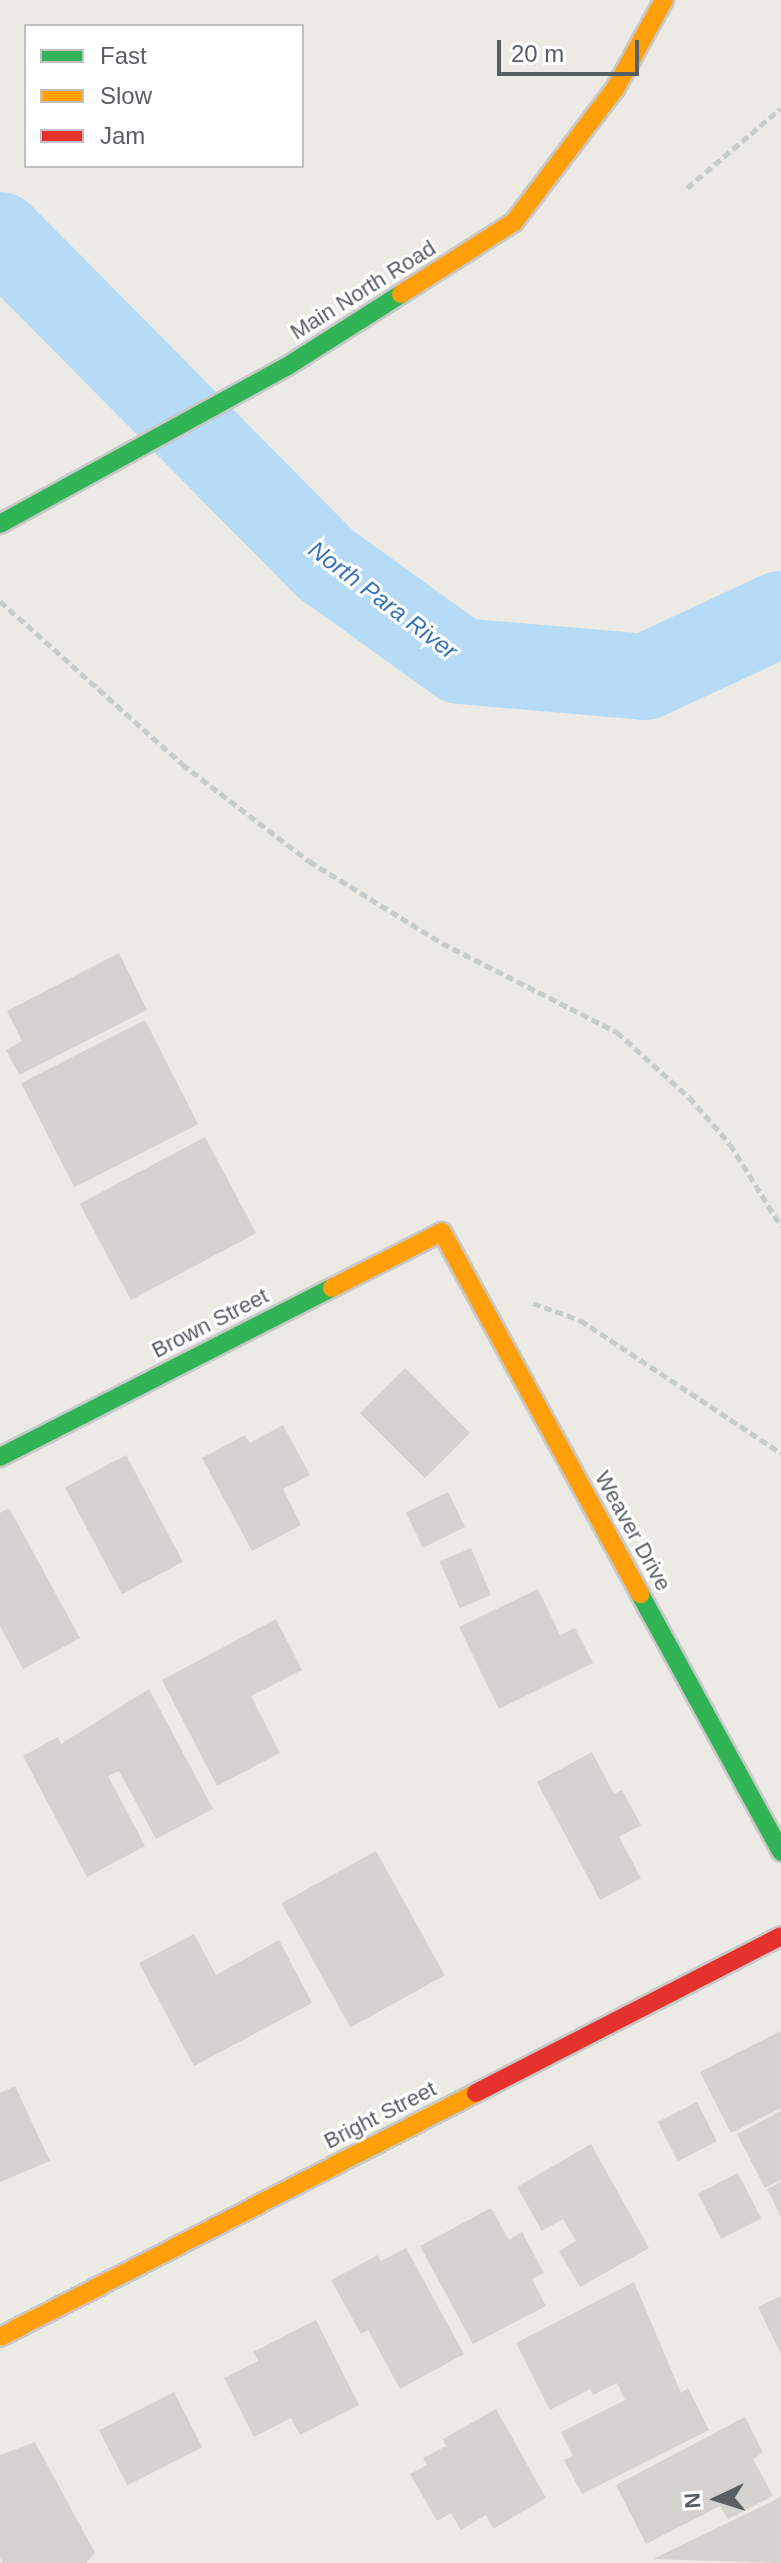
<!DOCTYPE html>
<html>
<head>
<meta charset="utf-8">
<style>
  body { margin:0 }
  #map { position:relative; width:781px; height:2563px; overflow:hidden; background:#ebeae4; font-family:Arial,sans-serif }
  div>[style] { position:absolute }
  .river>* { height:86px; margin:-43px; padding:0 43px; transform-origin:43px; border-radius:43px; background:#b6dbf7 }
  .building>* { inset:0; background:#d4d3cf; transform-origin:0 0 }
  .path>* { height:5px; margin-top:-2.5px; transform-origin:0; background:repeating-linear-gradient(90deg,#c6ccc9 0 8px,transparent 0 12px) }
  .roads { filter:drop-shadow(2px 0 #c8c8c8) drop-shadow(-2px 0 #c8c8c8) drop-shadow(0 2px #c8c8c8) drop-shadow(0 -2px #c8c8c8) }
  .fast>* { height:18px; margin:-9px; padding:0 9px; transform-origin:9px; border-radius:9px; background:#30b455 }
  .slow>* { height:18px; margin:-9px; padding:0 9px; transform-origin:9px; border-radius:9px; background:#ff9f0a }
  .jam>* { height:18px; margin:-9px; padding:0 9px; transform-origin:9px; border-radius:9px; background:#e5322d }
  span { translate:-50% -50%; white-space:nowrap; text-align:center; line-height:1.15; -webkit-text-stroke:6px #fff; paint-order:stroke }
  .street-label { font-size:22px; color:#595e63 }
  .water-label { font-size:24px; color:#3774b7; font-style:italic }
  .legend { position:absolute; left:24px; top:24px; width:280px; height:144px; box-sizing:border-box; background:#fff; border:2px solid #bdbfc1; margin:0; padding:10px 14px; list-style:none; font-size:24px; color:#595e63 }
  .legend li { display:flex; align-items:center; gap:16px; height:40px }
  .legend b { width:40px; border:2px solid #bdbfc1 }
  .north { position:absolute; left:677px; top:2459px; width:80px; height:80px; -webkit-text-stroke:6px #fff; paint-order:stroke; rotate:266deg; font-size:22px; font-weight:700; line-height:32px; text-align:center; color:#595e63 }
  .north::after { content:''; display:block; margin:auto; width:28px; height:36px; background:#595e63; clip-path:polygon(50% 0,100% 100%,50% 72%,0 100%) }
  .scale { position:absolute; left:497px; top:40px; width:142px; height:36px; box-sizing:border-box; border:4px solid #595e63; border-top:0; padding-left:10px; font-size:24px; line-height:28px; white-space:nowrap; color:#595e63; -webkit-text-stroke:6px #fff; paint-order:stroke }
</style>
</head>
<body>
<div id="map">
  <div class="river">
    <div style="left:0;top:235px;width:465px;rotate:45.3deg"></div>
    <div style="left:327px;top:565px;width:164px;rotate:35.8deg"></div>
    <div style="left:460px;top:661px;width:186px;rotate:4.9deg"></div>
    <div style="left:645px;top:677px;width:150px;rotate:-24.9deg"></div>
  </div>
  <div class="building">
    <div style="clip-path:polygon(119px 953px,147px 1010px,19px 1075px,6px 1050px,22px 1041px,7px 1011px)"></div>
    <div style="left:145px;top:1020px;width:117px;height:139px;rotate:63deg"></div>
    <div style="left:205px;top:1137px;width:109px;height:142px;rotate:62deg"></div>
    <div style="left:405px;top:1368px;width:92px;height:64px;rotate:45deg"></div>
    <div style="clip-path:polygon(283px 1425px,310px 1475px,283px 1489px,301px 1525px,252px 1551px,202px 1458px,245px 1435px,250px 1443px)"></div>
    <div style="left:126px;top:1455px;width:121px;height:69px;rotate:62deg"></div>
    <div style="left:448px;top:1492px;width:39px;height:47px;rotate:64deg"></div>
    <div style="clip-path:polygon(9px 1508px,80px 1638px,23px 1669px,0 1626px,0 1513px)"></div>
    <div style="left:471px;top:1548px;width:51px;height:34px;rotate:67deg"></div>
    <div style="clip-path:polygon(538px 1589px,560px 1635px,575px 1628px,593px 1663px,499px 1709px,459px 1627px)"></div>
    <div style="clip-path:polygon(276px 1619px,302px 1670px,251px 1696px,280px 1753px,217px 1786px,162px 1680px)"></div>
    <div style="clip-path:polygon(149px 1689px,213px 1809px,156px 1839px,119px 1771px,114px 1773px,108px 1776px,145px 1846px,87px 1877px,23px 1756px,58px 1737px,61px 1744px)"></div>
    <div style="clip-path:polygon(592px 1752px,614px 1794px,622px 1790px,641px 1825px,619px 1837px,641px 1878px,600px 1900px,537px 1782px)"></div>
    <div style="left:376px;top:1851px;width:142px;height:108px;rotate:61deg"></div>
    <div style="clip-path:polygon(194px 1934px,216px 1975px,279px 1940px,312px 2003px,194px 2066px,139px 1963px)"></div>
    <div style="clip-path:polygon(781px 2031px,781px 2108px,731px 2133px,700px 2072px)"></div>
    <div style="clip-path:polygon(15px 2086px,50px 2161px,0 2182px,0 2093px)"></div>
    <div style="left:697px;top:2102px;width:44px;height:44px;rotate:63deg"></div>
    <div style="clip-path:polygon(781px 2111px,781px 2180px,765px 2188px,737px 2134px)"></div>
    <div style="clip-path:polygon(591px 2144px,649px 2248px,580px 2287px,559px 2251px,576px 2241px,563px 2219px,542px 2231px,517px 2187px)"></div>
    <div style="left:738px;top:2173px;width:51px;height:45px;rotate:63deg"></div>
    <div style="clip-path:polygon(781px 2182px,781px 2217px,767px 2189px)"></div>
    <div style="clip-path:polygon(491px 2208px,509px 2240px,522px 2232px,544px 2273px,532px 2279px,546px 2306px,473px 2344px,420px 2246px)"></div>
    <div style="clip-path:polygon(406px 2248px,464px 2354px,400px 2389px,368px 2330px,361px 2334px,331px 2280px,378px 2255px,381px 2261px)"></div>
    <div style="clip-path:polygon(634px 2282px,681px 2393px,688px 2388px,709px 2430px,582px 2494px,564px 2460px,573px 2456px,561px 2432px,625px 2400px,617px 2383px,593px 2395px,590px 2389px,550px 2410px,516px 2343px)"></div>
    <div style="clip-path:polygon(781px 2296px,781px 2354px,758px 2307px)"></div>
    <div style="clip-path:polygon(316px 2320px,359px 2405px,300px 2435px,291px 2418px,254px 2437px,224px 2378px,258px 2361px,253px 2352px)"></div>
    <div style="left:174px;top:2392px;width:62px;height:84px;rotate:63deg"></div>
    <div style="clip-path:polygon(496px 2409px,546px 2498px,493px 2529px,486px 2515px,461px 2530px,451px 2513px,437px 2521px,410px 2474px,427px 2465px,423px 2458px,446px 2446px,443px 2439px)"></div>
    <div style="clip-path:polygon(745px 2417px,763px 2453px,753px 2459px,773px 2496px,728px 2519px,720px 2506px,646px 2544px,616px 2485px)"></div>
    <div style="clip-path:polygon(35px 2442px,95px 2553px,86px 2563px,3px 2563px,0 2558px,0 2455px)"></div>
    <div style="clip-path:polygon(781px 2497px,781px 2563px,653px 2559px)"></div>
  </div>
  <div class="path">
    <div style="left:687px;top:188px;width:123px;rotate:-40.4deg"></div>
    <div style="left:0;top:601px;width:244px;rotate:41.8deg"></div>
    <div style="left:182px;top:764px;width:160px;rotate:37.4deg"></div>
    <div style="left:309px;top:861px;width:156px;rotate:31.7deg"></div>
    <div style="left:442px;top:943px;width:196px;rotate:27deg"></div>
    <div style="left:617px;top:1032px;width:97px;rotate:42.1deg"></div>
    <div style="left:689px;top:1097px;width:62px;rotate:48.9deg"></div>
    <div style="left:730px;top:1144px;width:97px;rotate:58.1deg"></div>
    <div style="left:533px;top:1303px;width:50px;rotate:19.9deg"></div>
    <div style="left:580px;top:1320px;width:241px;rotate:33.5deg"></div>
  </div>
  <div class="roads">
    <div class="fast">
      <div style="left:0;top:524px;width:326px;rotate:-28.8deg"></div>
      <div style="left:286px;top:367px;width:136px;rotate:-32.4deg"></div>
      <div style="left:0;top:1457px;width:373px;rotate:-27deg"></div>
      <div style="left:640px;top:1594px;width:294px;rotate:61.3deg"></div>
    </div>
    <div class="slow">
      <div style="left:401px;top:294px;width:134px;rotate:-32.5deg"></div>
      <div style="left:514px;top:222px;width:167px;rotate:-52.8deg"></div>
      <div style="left:615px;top:89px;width:102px;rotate:-61.2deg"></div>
      <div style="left:332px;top:1288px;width:123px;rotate:-27deg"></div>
      <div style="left:442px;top:1232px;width:413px;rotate:61.3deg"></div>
      <div style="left:0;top:2337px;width:535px;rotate:-27.14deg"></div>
    </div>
    <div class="jam">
      <div style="left:476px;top:2093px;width:343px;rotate:-27.2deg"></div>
    </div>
  </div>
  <div class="street-label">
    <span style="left:363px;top:290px;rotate:-32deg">Main North Road</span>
    <span style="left:210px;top:1323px;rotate:-27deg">Brown Street</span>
    <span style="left:633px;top:1531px;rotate:61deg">Weaver Drive</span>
    <span style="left:380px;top:2115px;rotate:-27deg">Bright Street</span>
  </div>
  <div class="water-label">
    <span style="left:383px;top:600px;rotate:37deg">North Para River</span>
  </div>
  <ul class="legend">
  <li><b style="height:10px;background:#30b455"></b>Fast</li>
  <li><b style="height:10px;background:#ff9f0a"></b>Slow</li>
  <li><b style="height:10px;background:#e5322d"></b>Jam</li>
  </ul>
  <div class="north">N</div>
  <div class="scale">20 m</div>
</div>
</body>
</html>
